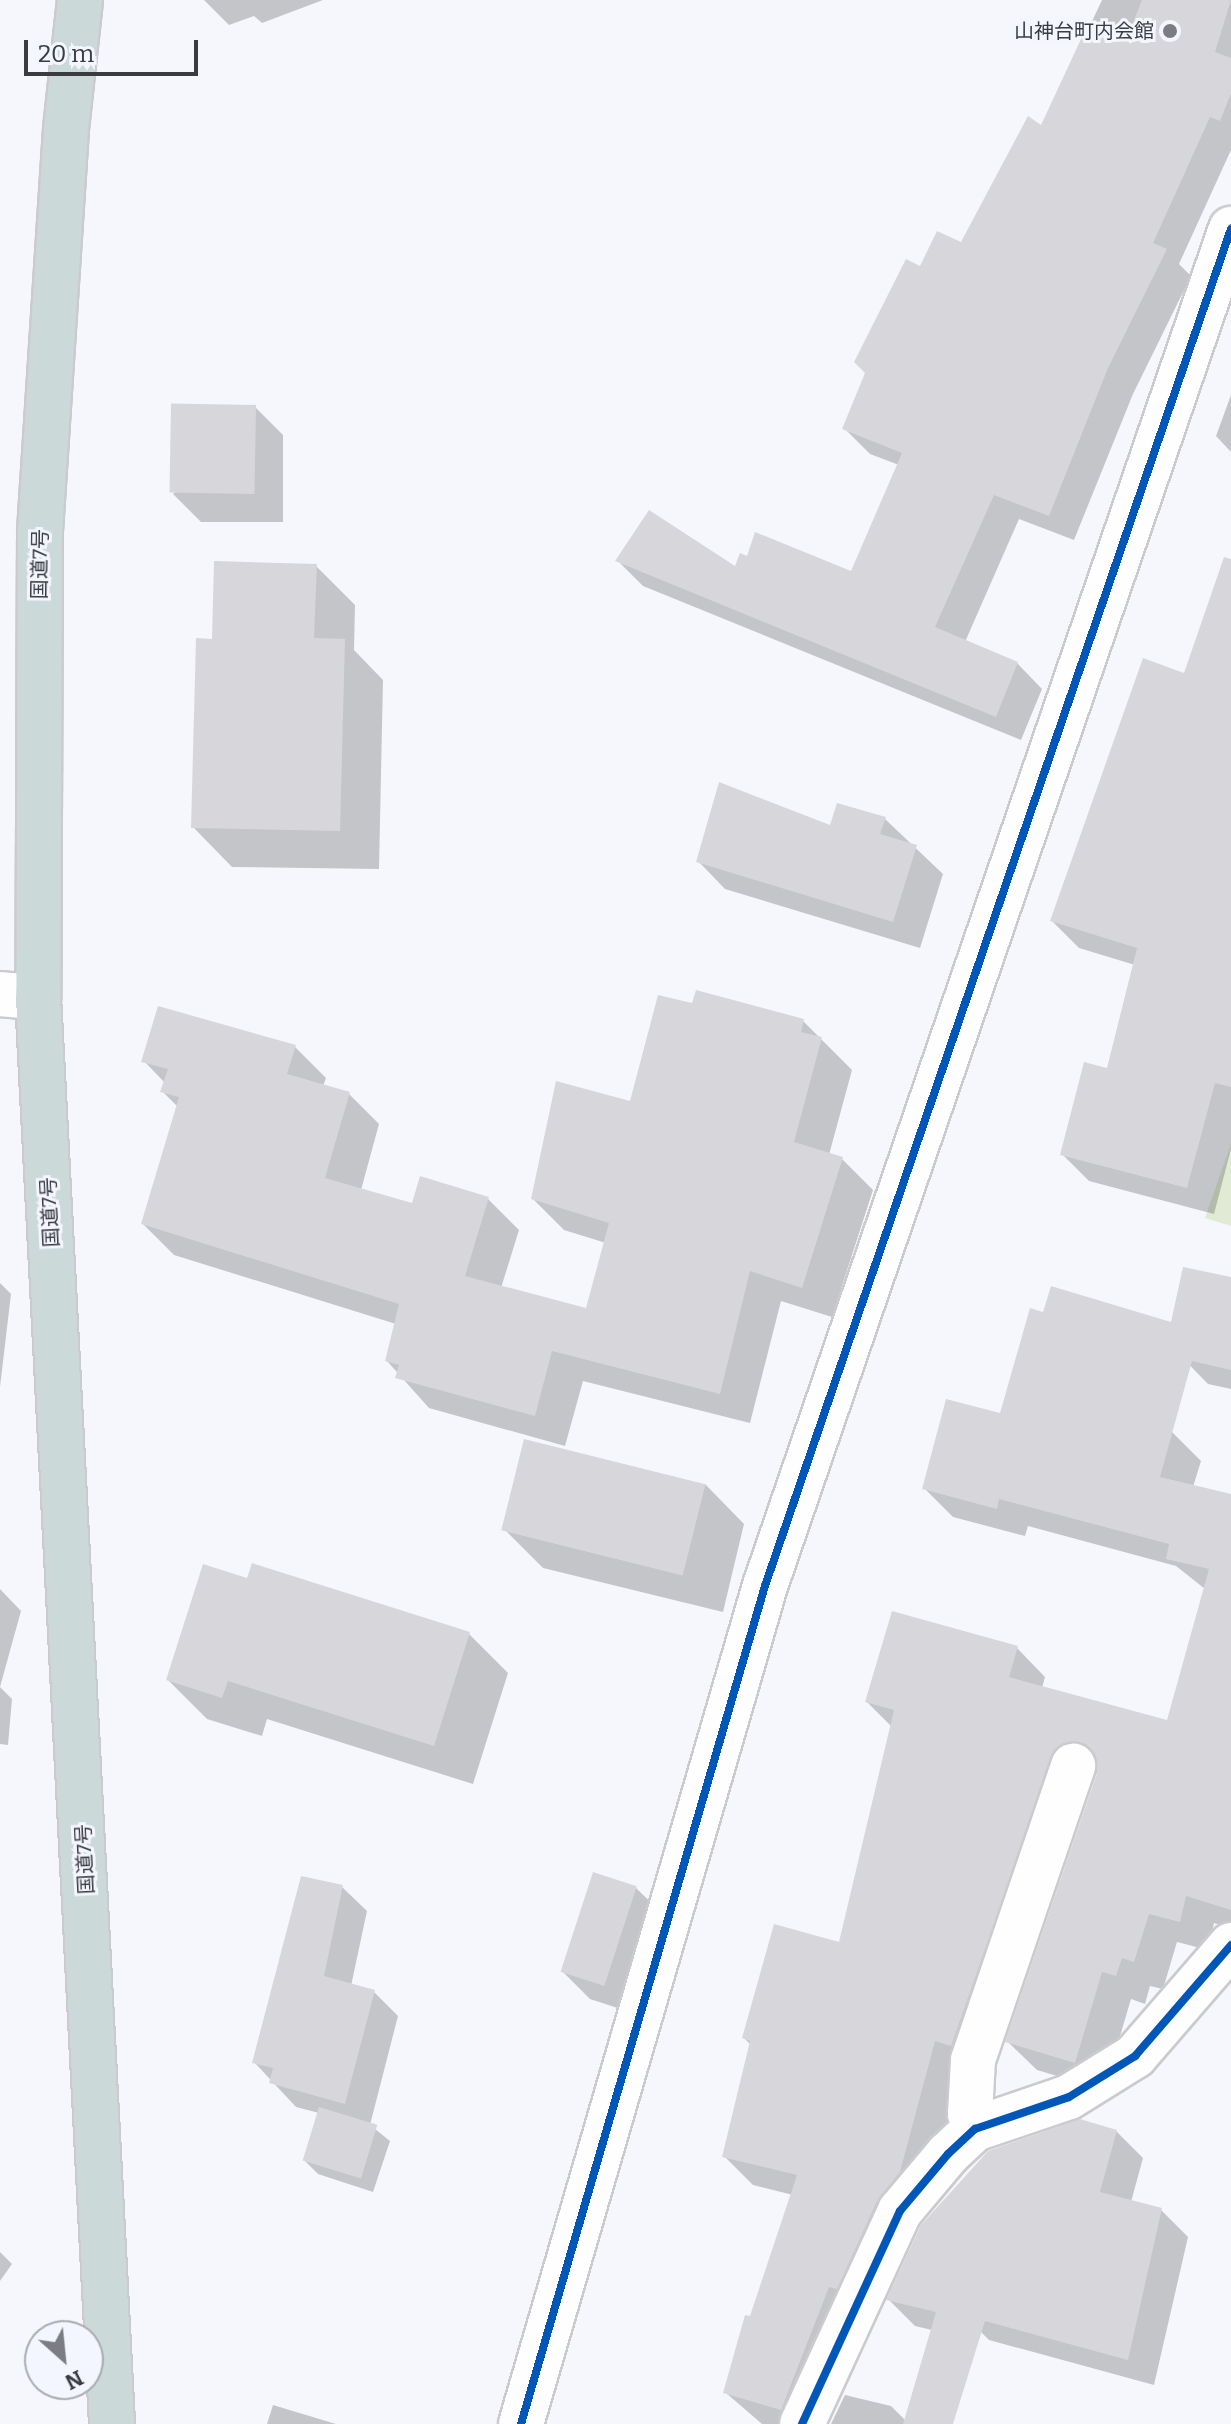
<!DOCTYPE html>
<html>
<head>
<meta charset="utf-8">
<style>
  body { margin:0 }
  #map { position:relative; width:1231px; height:2424px; overflow:hidden; background:#f6f7fc; font-family:Bitter,"Noto Sans JP",serif }
  div>[style] { position:absolute }
  .green>* { inset:0; background:#e0ead4 }
  .shadow>* { inset:0; background:#0003 }
  .building>* { inset:0; background:#d7d7db; transform-origin:0 0 }
  .roads { filter:drop-shadow(2px 0 #cbcbcf) drop-shadow(-2px 0 #cbcbcf) drop-shadow(0 2px #cbcbcf) drop-shadow(0 -2px #cbcbcf) }
  .street>* { height:44px; margin:-22px; padding:0 22px; transform-origin:22px; border-radius:22px; background:#fefeff }
  .highway>* { height:44px; margin:-22px; padding:0 22px; transform-origin:22px; border-radius:22px; background:#cbd9d9 }
  .cycleway>* { height:8px; margin:-4px; padding:0 4px; transform-origin:4px; border-radius:4px; background:#0057b8 }
  .dots>* { width:22px; height:22px; translate:-50% -50%; box-sizing:border-box; border:4px solid #f3f5ff; border-radius:50% }
  span { translate:-50% -50%; white-space:nowrap; text-align:center; line-height:1.15; -webkit-text-stroke:6px #f3f5ff; paint-order:stroke }
  .poi-label { font-size:20px; color:#3b3c41 }
  .right { translate:-100% -50%; text-align:right }
  .street-label { font-size:20px; color:#3b3c41 }
  .north { position:absolute; left:24px; top:2320px; width:80px; height:80px; box-sizing:border-box; background:#f3f5ff; border:2px solid #a9abb3; border-radius:50%; rotate:153deg; font-size:22px; font-weight:700; line-height:32px; text-align:center; color:#3b3c41 }
  .north::after { content:''; display:block; margin:auto; width:28px; height:36px; background:#7c7d82; clip-path:polygon(50% 0,100% 100%,50% 72%,0 100%) }
  .scale { position:absolute; left:24px; top:40px; width:174px; height:36px; box-sizing:border-box; border:4px solid #3b3c41; border-top:0; padding-left:10px; font-size:24px; line-height:28px; white-space:nowrap; color:#3b3c41; -webkit-text-stroke:6px #f3f5ff; paint-order:stroke }
</style>
</head>
<body>
<div id="map">
  <div class="green">
    <div style="clip-path:polygon(1231px 1144px,1231px 1226px,1205px 1218px)"></div>
  </div>
  <div class="shadow">
    <div style="clip-path:polygon(204px 0,323px 0,262px 23px,254px 16px,229px 25px)"></div>
    <div style="clip-path:polygon(1102px 0,1231px 0,1231px 150px,1179px 264px,1191px 276px,1133px 394px,1074px 540px,1019px 519px,965px 642px,1017px 663px,1042px 689px,1021px 740px,643px 586px,618px 561px,852px 573px,899px 465px,870px 454px,844px 428px,921px 269px,962px 245px,1042px 128px)"></div>
    <div style="clip-path:polygon(1231px 395px,1231px 452px,1216px 436px)"></div>
    <div style="clip-path:polygon(255px 407px,283px 435px,283px 522px,201px 522px,173px 494px)"></div>
    <div style="clip-path:polygon(316px 566px,355px 605px,354px 650px,383px 680px,379px 869px,232px 867px,193px 827px,214px 641px)"></div>
    <div style="clip-path:polygon(1231px 651px,1231px 1149px,1214px 1214px,1089px 1181px,1062px 1154px,1109px 1070px,1135px 965px,1079px 948px,1052px 921px,1185px 675px)"></div>
    <div style="clip-path:polygon(885px 819px,943px 874px,920px 948px,725px 889px,698px 861px,831px 827px)"></div>
    <div style="clip-path:polygon(694px 1006px,803px 1021px,852px 1070px,829px 1155px,842px 1159px,873px 1190px,832px 1317px,781px 1301px,750px 1423px,583px 1381px,565px 1446px,429px 1408px,387px 1361px,396px 1324px,174px 1255px,143px 1224px,178px 1107px,163px 1092px,165px 1083px,144px 1061px,295px 1047px,326px 1078px,323px 1086px,349px 1094px,379px 1124px,361px 1190px,413px 1205px,488px 1199px,519px 1230px,501px 1288px,588px 1310px,606px 1243px,564px 1230px,533px 1199px,631px 1104px)"></div>
    <div style="clip-path:polygon(1231px 1279px,1231px 1389px,1208px 1384px,1169px 1344px)"></div>
    <div style="clip-path:polygon(0 1283px,11px 1294px,0 1387px)"></div>
    <div style="clip-path:polygon(1001px 1416px,1172px 1432px,1201px 1461px,1193px 1487px,1231px 1496px,1231px 1929px,1214px 1923px,1208px 1950px,1177px 1942px,1163px 1989px,1150px 1986px,1145px 2004px,1131px 1999px,1104px 2090px,1037px 2070px,1008px 2042px,1099px 1773px,1085px 1776px,963px 2069px,928px 2201px,815px 2424px,762px 2424px,726px 2393px,793px 2195px,753px 2185px,724px 2156px,751px 2045px,744px 2038px,840px 1944px,892px 1727px,867px 1702px,1017px 1648px,1045px 1677px,1042px 1688px,1168px 1723px,1205px 1589px,1176px 1566px,1028px 1526px,1025px 1536px,953px 1517px,924px 1488px)"></div>
    <div style="clip-path:polygon(705px 1484px,744px 1524px,723px 1612px,543px 1568px,504px 1529px)"></div>
    <div style="clip-path:polygon(248px 1580px,469px 1634px,508px 1673px,473px 1784px,267px 1719px,262px 1736px,207px 1719px,168px 1680px)"></div>
    <div style="clip-path:polygon(0 1589px,21px 1611px,0 1687px,12px 1699px,8px 1745px,0 1744px)"></div>
    <div style="clip-path:polygon(342px 1887px,367px 1911px,351px 1986px,374px 1992px,398px 2016px,370px 2125px,390px 2141px,373px 2192px,318px 2174px,304px 2160px,319px 2113px,296px 2107px,254px 2062px)"></div>
    <div style="clip-path:polygon(636px 1888px,664px 1915px,633px 2013px,590px 1999px,562px 1971px)"></div>
    <div style="clip-path:polygon(1116px 2131px,1143px 2158px,1131px 2202px,1161px 2210px,1188px 2237px,1154px 2385px,989px 2340px,972px 2323px,965px 2338px,915px 2326px,889px 2300px,923px 2226px,989px 2153px)"></div>
    <div style="clip-path:polygon(0 2252px,12px 2264px,0 2281px)"></div>
    <div style="clip-path:polygon(845px 2395px,891px 2406px,909px 2424px,831px 2424px)"></div>
    <div style="clip-path:polygon(273px 2405px,336px 2424px,267px 2424px)"></div>
  </div>
  <div class="building">
    <div style="clip-path:polygon(1142px 0,1231px 0,1215px 52px,1231px 58px,1231px 94px,1220px 121px,1210px 117px,1153px 243px,1167px 249px,1108px 368px,1049px 516px,994px 495px,935px 627px,1018px 662px,996px 717px,615px 561px,649px 510px,735px 566px,740px 553px,747px 556px,755px 532px,851px 571px,902px 453px,842px 429px,865px 373px,854px 362px,906px 259px,920px 266px,937px 231px,961px 242px,1028px 116px,1041px 125px,1088px 24px,1126px 41px)"></div>
    <div style="left:256px;top:405px;width:89px;height:85px;rotate:91deg"></div>
    <div style="clip-path:polygon(1224px 557px,1231px 559px,1231px 1087px,1215px 1083px,1187px 1188px,1060px 1155px,1084px 1062px,1107px 1068px,1137px 948px,1050px 921px,1143px 658px,1184px 673px)"></div>
    <div style="clip-path:polygon(214px 561px,317px 564px,314px 638px,345px 639px,340px 831px,191px 828px,196px 638px,212px 639px)"></div>
    <div style="clip-path:polygon(719px 782px,830px 825px,837px 803px,886px 817px,880px 834px,917px 845px,893px 922px,696px 862px)"></div>
    <div style="clip-path:polygon(696px 990px,804px 1019px,801px 1032px,822px 1037px,794px 1142px,843px 1157px,802px 1288px,750px 1271px,720px 1394px,552px 1351px,535px 1416px,395px 1378px,399px 1365px,385px 1361px,399px 1304px,141px 1224px,179px 1097px,160px 1092px,168px 1069px,141px 1062px,158px 1006px,296px 1045px,287px 1074px,350px 1092px,325px 1178px,412px 1203px,420px 1176px,489px 1197px,465px 1276px,586px 1308px,609px 1223px,531px 1199px,556px 1081px,630px 1101px,658px 995px,692px 1003px)"></div>
    <div style="clip-path:polygon(1183px 1267px,1231px 1277px,1231px 1370px,1192px 1361px,1160px 1477px,1231px 1494px,1231px 1910px,1186px 1896px,1180px 1922px,1149px 1914px,1134px 1962px,1122px 1958px,1116px 1976px,1102px 1972px,1075px 2063px,1005px 2042px,1097px 1773px,1097px 1760px,1082px 1743px,1056px 1748px,951px 2046px,935px 2041px,900px 2172px,877px 2201px,837px 2289px,829px 2287px,781px 2410px,723px 2393px,745px 2315px,750px 2316px,797px 2175px,722px 2157px,750px 2041px,742px 2038px,774px 1924px,839px 1942px,894px 1710px,865px 1702px,892px 1611px,1018px 1646px,1009px 1677px,1167px 1720px,1209px 1569px,1166px 1559px,1169px 1544px,999px 1499px,997px 1509px,922px 1489px,946px 1399px,1000px 1413px,1030px 1308px,1043px 1312px,1051px 1286px,1171px 1322px)"></div>
    <div style="left:524px;top:1439px;width:187px;height:94px;rotate:14deg"></div>
    <div style="clip-path:polygon(252px 1563px,470px 1632px,434px 1746px,228px 1681px,222px 1698px,166px 1680px,203px 1564px,247px 1578px)"></div>
    <div style="left:593px;top:1872px;width:46px;height:105px;rotate:18deg"></div>
    <div style="clip-path:polygon(301px 1876px,343px 1885px,324px 1976px,375px 1990px,345px 2104px,269px 2083px,273px 2068px,252px 2063px)"></div>
    <div style="left:319px;top:2107px;width:61px;height:56px;rotate:17deg"></div>
    <div style="clip-path:polygon(1080px 2119px,1117px 2130px,1100px 2192px,1162px 2208px,1128px 2360px,985px 2321px,953px 2424px,903px 2424px,936px 2312px,886px 2300px,921px 2225px,988px 2151px)"></div>
  </div>
  <div class="roads">
    <div class="street">
      <div style="left:0;top:994px;width:38px;rotate:5deg"></div>
      <div style="left:975px;top:2129px;width:16px;rotate:-108deg"></div>
      <div style="left:970px;top:2114px;width:54px;rotate:-86.8deg"></div>
      <div style="left:973px;top:2060px;width:311px;rotate:-71.2deg"></div>
      <div style="left:521px;top:2424px;width:873px;rotate:-73.77deg"></div>
      <div style="left:765px;top:1586px;width:1435px;rotate:-71.05deg"></div>
      <div style="left:802px;top:2424px;width:234px;rotate:-65.3deg"></div>
      <div style="left:900px;top:2211px;width:75px;rotate:-49.9deg"></div>
      <div style="left:948px;top:2154px;width:37px;rotate:-43deg"></div>
      <div style="left:975px;top:2129px;width:99px;rotate:-18.8deg"></div>
      <div style="left:1069px;top:2097px;width:78px;rotate:-31.8deg"></div>
      <div style="left:1135px;top:2056px;width:147px;rotate:-49.1deg"></div>
    </div>
    <div class="highway">
      <div style="left:80px;top:0;width:130px;rotate:96.2deg"></div>
      <div style="left:66px;top:129px;width:404px;rotate:93.7deg"></div>
      <div style="left:40px;top:532px;width:465px;rotate:90.2deg"></div>
      <div style="left:38px;top:997px;width:1429px;rotate:87.03deg"></div>
    </div>
  </div>
  <div class="cycleway">
    <div style="left:521px;top:2424px;width:873px;rotate:-73.77deg"></div>
    <div style="left:765px;top:1586px;width:1435px;rotate:-71.05deg"></div>
    <div style="left:802px;top:2424px;width:234px;rotate:-65.3deg"></div>
    <div style="left:900px;top:2211px;width:75px;rotate:-49.9deg"></div>
    <div style="left:948px;top:2154px;width:37px;rotate:-43deg"></div>
    <div style="left:975px;top:2129px;width:99px;rotate:-18.8deg"></div>
    <div style="left:1069px;top:2097px;width:78px;rotate:-31.8deg"></div>
    <div style="left:1135px;top:2056px;width:147px;rotate:-49.1deg"></div>
  </div>
  <div class="dots">
    <div style="left:1170px;top:31px;background:#7c7d82"></div>
  </div>
  <div class="poi-label">
    <span class="right" style="left:1154px;top:31px">山神台町内会館</span>
  </div>
  <div class="street-label">
    <span style="left:40px;top:564px;rotate:-89deg">国道7号</span>
    <span style="left:50px;top:1212px;rotate:-93deg">国道7号</span>
    <span style="left:85px;top:1859px;rotate:-93deg">国道7号</span>
  </div>
  <div class="north">N</div>
  <div class="scale">20 m</div>
</div>
</body>
</html>
